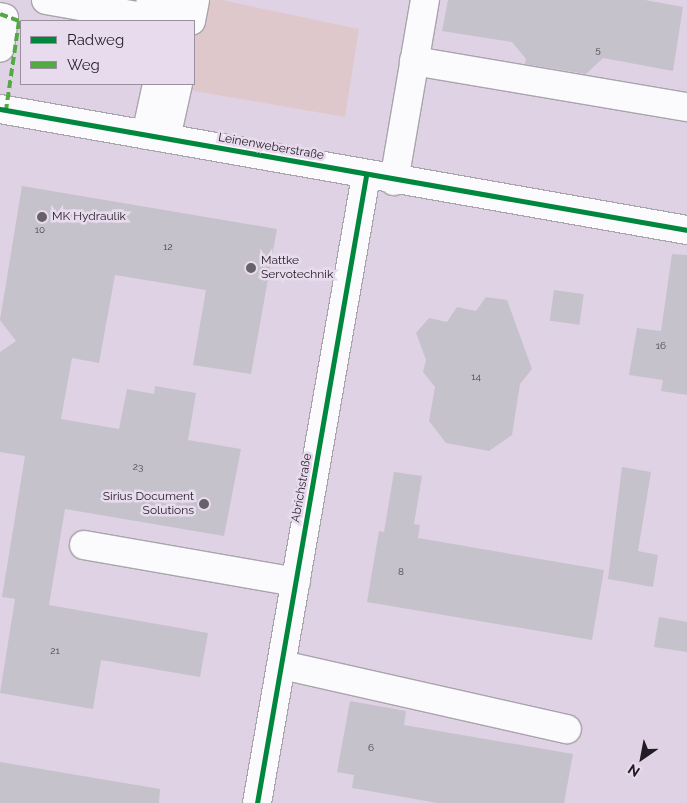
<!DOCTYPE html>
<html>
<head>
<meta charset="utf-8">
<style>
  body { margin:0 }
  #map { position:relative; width:687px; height:803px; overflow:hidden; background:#e7dfea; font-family:Raleway,sans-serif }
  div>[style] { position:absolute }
  .built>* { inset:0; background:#dfd2e4 }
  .green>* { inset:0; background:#dfc8cc }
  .building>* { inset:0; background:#c5c2cb; transform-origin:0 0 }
  .roads { filter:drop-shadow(1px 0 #a9a4ab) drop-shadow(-1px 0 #a9a4ab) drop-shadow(0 1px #a9a4ab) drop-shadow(0 -1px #a9a4ab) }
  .minor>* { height:28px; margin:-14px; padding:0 14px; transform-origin:14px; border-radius:14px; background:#fbfafc }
  .quiet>* { height:4px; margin-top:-2px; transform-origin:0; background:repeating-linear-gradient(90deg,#53a944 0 8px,transparent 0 12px) }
  .cycleway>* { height:5px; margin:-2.5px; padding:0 2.5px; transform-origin:2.5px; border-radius:2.5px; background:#00873e }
  .dots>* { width:14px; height:14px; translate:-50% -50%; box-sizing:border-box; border:2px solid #e8dbee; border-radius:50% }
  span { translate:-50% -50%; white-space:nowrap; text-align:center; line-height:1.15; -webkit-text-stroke:5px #e8dbee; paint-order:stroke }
  .number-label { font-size:10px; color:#4b464e }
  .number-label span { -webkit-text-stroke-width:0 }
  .street-label { font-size:12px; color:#221d24 }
  .poi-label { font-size:12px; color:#221d24 }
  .left { translate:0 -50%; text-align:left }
  .right { translate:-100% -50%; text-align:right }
  .legend { position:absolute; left:20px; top:20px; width:175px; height:65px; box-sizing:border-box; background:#e8dbee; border:1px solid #998f9d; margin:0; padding:6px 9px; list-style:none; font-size:15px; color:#221d24 }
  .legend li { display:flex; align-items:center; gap:10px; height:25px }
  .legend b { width:25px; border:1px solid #998f9d }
  .north { position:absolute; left:617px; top:733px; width:50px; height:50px; -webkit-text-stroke:4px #e8dbee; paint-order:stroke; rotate:213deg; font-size:14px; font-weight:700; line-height:20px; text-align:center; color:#221d24 }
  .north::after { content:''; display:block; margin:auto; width:18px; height:22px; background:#221d24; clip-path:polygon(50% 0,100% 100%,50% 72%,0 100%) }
</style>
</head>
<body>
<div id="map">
  <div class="built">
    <div style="clip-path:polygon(evenodd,0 0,687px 0,687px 803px,0 803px,0 0,21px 21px,194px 21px,194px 84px,21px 84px,21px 21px)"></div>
  </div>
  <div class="green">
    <div style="clip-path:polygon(195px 0,221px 0,359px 29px,345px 117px,177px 88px,178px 84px,194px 84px)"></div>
  </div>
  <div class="building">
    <div style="clip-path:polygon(448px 0,645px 0,683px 7px,673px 71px,603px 58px,586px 74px,525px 64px,526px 59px,512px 42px,442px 31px)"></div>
    <div style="clip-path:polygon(22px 186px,277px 229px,251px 374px,193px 365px,206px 290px,115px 275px,99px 363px,72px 358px,61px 419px,119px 429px,127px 389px,154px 394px,155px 386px,196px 393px,188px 440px,241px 449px,224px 536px,65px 509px,49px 605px,208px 633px,200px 677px,101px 660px,93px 709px,0 693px,15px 599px,2px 597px,25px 456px,0 452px,0 352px,16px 341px,0 320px)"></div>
    <div style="clip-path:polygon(672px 254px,687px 255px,687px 395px,661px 391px,663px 380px,629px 375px,637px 328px,661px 331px)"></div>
    <div style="left:554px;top:290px;width:30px;height:31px;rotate:8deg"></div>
    <div style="clip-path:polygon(486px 297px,507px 300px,532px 369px,520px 384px,512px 435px,489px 451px,446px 443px,429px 421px,435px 387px,423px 372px,426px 360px,416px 333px,429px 318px,447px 322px,457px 307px,476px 311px)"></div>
    <div style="clip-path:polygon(622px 467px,651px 472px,638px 551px,658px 555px,653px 587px,608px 579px)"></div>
    <div style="clip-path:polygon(394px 472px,422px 476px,414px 524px,420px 525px,418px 538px,604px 570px,592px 640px,367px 602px,379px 531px,384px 532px)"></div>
    <div style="clip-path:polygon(659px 617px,687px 622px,687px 652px,654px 647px)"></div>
    <div style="clip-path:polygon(350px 701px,406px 711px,404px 725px,573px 754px,564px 803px,438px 803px,352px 788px,354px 775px,337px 772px)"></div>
    <div style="clip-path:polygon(0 762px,160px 789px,159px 803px,0 803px)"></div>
  </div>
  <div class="roads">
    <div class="minor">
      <div style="left:46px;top:0;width:104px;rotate:10deg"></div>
      <div style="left:148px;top:18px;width:18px;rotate:-81deg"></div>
      <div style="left:0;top:17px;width:4px;rotate:14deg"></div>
      <div style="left:4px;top:18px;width:30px;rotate:98deg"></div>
      <div style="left:171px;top:21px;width:21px;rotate:-79deg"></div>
      <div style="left:191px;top:21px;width:21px;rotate:-79deg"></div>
      <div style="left:414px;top:61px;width:277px;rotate:9.6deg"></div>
      <div style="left:0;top:109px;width:698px;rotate:9.99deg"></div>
      <div style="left:146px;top:135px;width:52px;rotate:-77.8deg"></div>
      <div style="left:149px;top:135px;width:17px;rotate:10deg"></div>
      <div style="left:166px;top:138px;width:55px;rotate:-77.5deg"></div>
      <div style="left:394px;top:181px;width:184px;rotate:-80.3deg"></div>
      <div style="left:84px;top:545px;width:215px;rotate:9.9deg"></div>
      <div style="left:282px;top:665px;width:292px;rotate:12.7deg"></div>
      <div style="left:257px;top:803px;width:636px;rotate:-80.14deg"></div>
    </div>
  </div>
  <div class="quiet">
    <div style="left:0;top:14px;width:20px;rotate:20deg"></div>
    <div style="left:19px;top:21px;width:90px;rotate:98.3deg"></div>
  </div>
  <div class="cycleway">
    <div style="left:0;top:109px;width:698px;rotate:9.99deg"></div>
    <div style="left:257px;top:803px;width:636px;rotate:-80.14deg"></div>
  </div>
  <div class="dots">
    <div style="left:42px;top:217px;background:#676169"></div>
    <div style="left:251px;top:268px;background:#676169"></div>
    <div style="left:204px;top:504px;background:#676169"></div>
  </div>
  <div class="number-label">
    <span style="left:598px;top:50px">5</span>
    <span style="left:40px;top:230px">10</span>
    <span style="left:168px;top:247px">12</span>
    <span style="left:661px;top:346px">16</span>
    <span style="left:476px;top:377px">14</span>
    <span style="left:138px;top:467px">23</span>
    <span style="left:401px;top:572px">8</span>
    <span style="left:55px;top:651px">21</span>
    <span style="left:371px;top:748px">6</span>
  </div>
  <div class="street-label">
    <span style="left:271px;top:147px;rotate:10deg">Leinenweberstraße</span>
    <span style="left:302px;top:488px;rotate:-80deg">Abrichstraße</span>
  </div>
  <div class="poi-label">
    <span class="left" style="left:52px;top:217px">MK Hydraulik</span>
    <span class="left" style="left:261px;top:268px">Mattke<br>Servotechnik</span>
    <span class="right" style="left:194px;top:504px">Sirius Document<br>Solutions</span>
  </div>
  <ul class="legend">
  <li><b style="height:6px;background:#00873e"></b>Radweg</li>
  <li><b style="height:6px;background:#53a944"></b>Weg</li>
  </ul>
  <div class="north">N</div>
</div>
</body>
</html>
